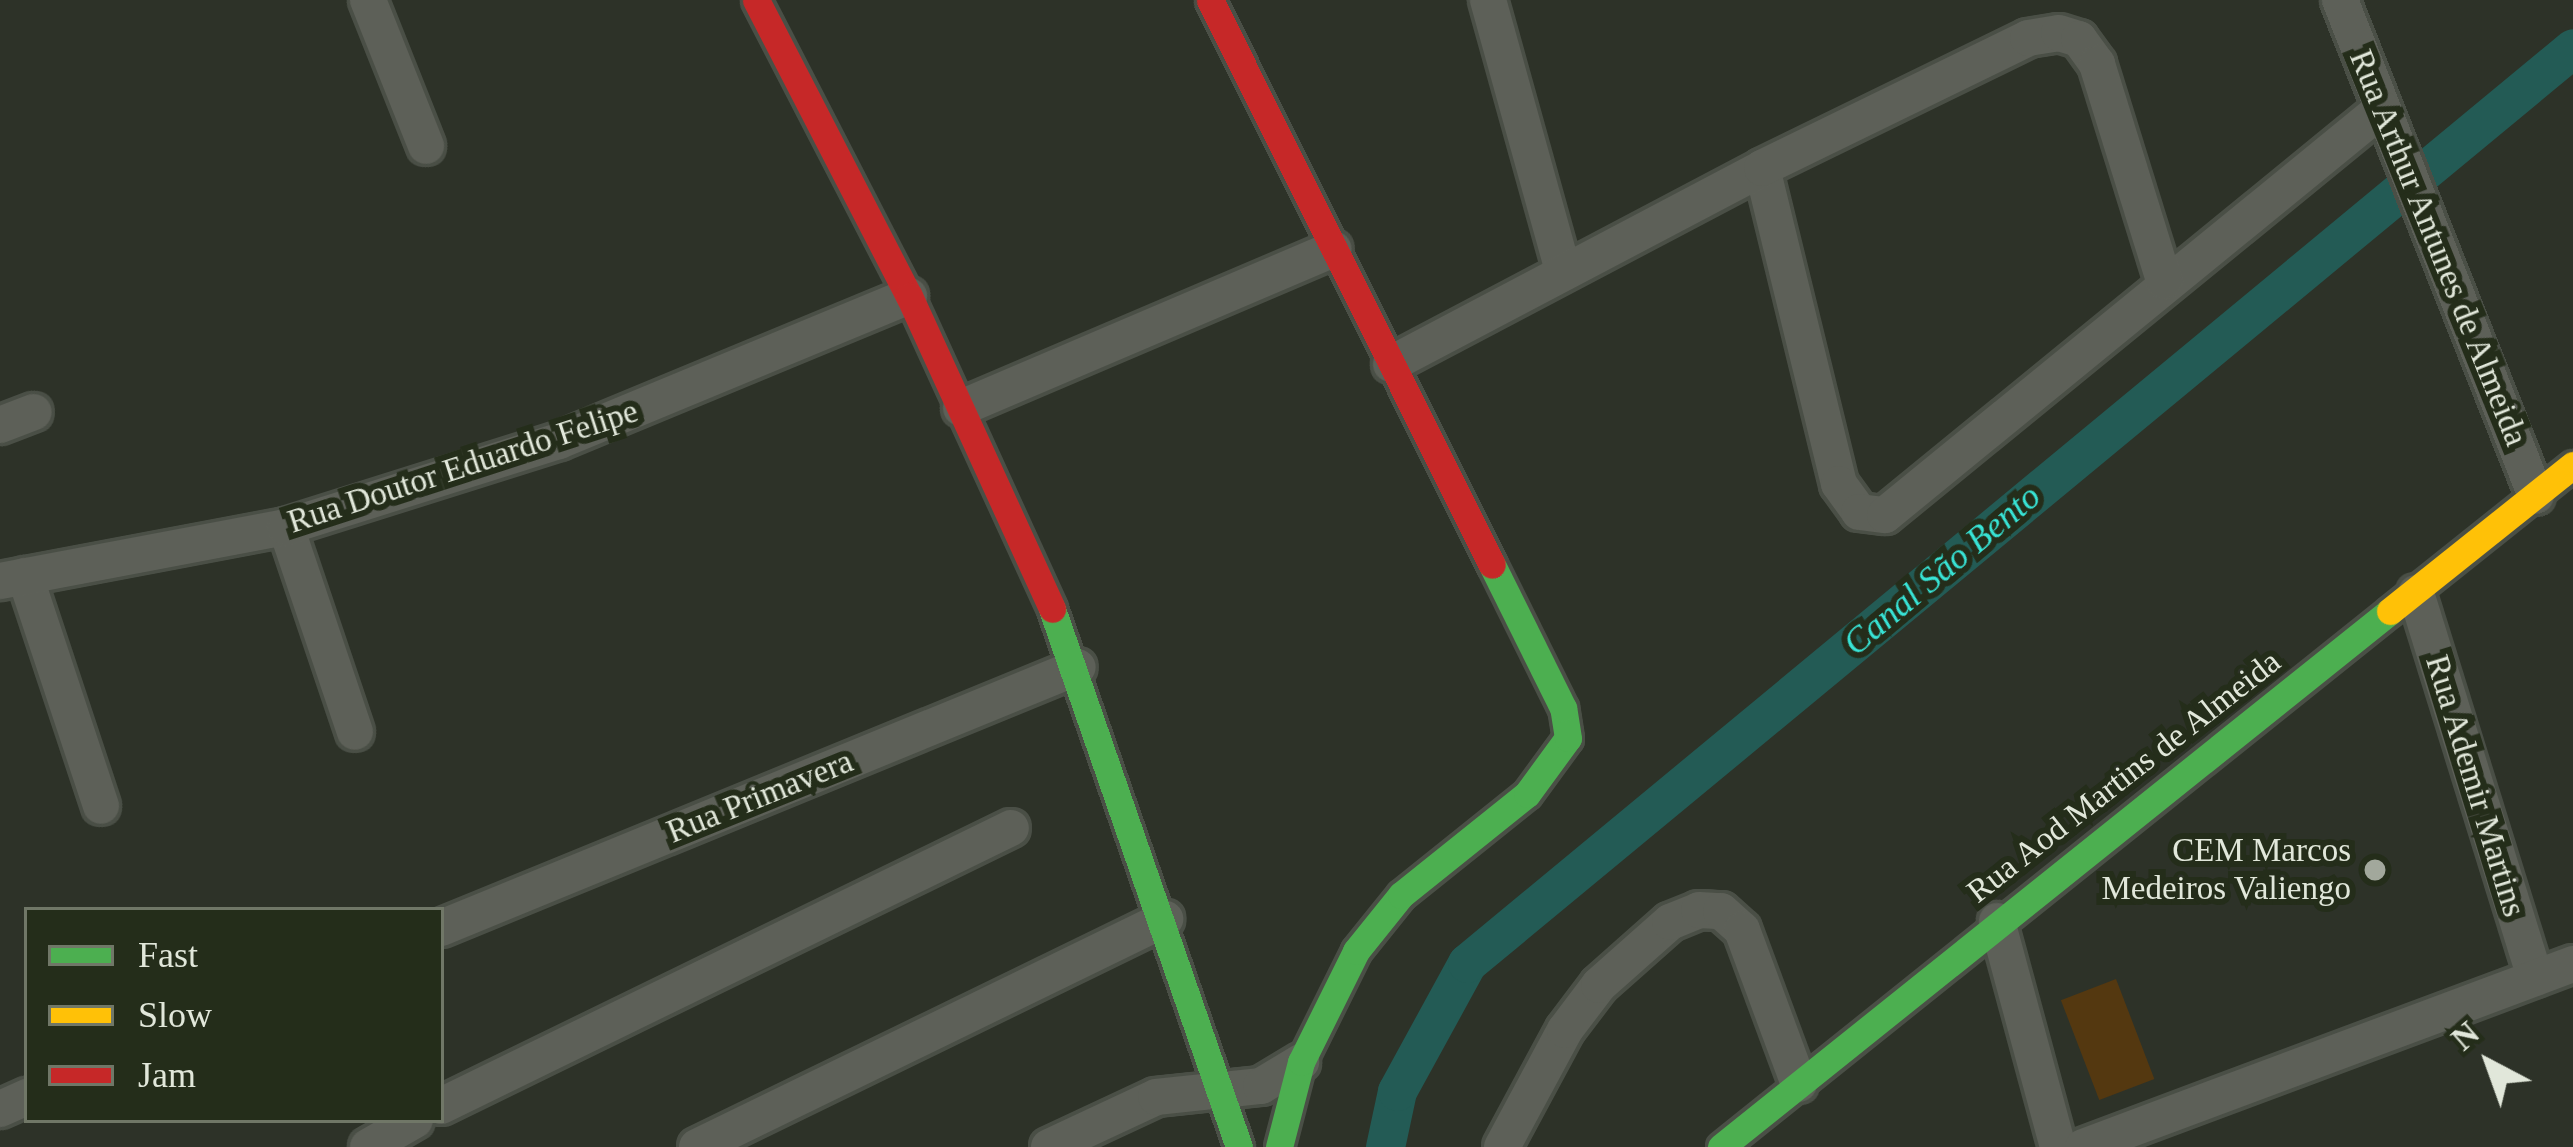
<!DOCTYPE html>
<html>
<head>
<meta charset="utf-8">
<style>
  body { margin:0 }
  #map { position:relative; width:2573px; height:1147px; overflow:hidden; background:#2d3228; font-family:"Times New Roman",serif }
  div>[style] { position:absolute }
  .green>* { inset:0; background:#543810; transform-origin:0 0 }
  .canal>* { height:39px; margin:-19.5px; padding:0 19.5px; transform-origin:19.5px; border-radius:19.5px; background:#235b55 }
  .roads { filter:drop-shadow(3px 0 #4a4f46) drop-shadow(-3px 0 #4a4f46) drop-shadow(0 3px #4a4f46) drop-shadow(0 -3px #4a4f46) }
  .street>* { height:36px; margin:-18px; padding:0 18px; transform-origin:18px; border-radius:18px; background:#5d6058 }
  .fast>* { height:27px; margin:-13.5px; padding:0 13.5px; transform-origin:13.5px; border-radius:13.5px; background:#4caf50 }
  .slow>* { height:27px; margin:-13.5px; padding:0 13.5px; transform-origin:13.5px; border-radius:13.5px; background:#ffc107 }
  .jam>* { height:27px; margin:-13.5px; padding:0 13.5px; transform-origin:13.5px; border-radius:13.5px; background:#c62828 }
  .dots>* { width:33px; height:33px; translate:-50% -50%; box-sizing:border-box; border:6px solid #242d1a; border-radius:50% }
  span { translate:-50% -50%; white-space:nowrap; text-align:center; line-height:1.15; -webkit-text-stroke:12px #242d1a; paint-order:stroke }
  .street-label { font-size:33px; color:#e1e7da }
  .poi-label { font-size:33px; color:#e1e7da }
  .right { translate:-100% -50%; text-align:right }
  .water-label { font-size:36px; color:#38e4d6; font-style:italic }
  .legend { position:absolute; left:24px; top:907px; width:420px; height:216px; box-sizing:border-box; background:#242d1a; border:3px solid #707767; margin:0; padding:15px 21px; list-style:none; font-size:36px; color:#e1e7da }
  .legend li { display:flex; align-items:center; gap:24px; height:60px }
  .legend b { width:60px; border:3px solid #707767 }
  .north { position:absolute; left:2429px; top:1003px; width:120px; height:120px; -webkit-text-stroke:9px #242d1a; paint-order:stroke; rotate:319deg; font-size:33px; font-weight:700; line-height:48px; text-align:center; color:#e1e7da }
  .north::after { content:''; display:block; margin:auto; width:42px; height:54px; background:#e1e7da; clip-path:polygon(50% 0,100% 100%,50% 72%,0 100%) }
</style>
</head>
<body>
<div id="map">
  <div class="green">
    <div style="left:2116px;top:979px;width:107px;height:59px;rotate:69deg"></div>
  </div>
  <div class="canal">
    <div style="left:1385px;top:1147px;width:57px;rotate:-77.9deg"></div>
    <div style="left:1397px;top:1091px;width:146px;rotate:-61.3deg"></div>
    <div style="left:1467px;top:963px;width:1435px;rotate:-39.6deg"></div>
  </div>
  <div class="roads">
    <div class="street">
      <div style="left:368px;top:0;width:157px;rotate:68.3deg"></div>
      <div style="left:1488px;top:0;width:280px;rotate:74.5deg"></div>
      <div style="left:2340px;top:0;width:533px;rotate:68.44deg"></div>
      <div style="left:1762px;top:168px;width:325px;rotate:76.3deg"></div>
      <div style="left:1839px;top:484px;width:34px;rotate:54deg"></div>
      <div style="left:1859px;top:512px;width:26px;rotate:7deg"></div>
      <div style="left:1885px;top:515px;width:642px;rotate:-39.25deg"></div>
      <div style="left:1391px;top:364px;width:420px;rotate:-27.8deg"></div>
      <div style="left:1762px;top:168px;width:296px;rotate:-26deg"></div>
      <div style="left:2028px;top:38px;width:31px;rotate:-9deg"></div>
      <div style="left:2059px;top:33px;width:21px;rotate:17deg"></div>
      <div style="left:2079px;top:39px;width:31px;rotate:54deg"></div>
      <div style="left:2097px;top:64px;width:227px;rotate:72.8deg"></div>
      <div style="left:961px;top:408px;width:405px;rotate:-23.1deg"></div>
      <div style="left:0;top:425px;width:36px;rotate:-21deg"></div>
      <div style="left:286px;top:527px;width:216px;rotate:71.4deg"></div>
      <div style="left:25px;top:576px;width:242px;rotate:71.7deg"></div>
      <div style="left:0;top:581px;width:291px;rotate:-10.7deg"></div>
      <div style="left:286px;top:527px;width:286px;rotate:-17.5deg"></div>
      <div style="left:559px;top:441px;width:379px;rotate:-22.5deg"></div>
      <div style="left:2416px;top:593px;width:403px;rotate:72.8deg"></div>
      <div style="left:1997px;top:921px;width:234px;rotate:74.9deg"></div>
      <div style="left:441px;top:928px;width:688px;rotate:-22.28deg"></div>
      <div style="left:441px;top:1106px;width:634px;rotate:-26deg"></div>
      <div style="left:0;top:1109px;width:30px;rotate:-24deg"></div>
      <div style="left:368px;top:1147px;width:54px;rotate:-29.9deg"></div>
      <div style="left:697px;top:1147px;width:521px;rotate:-25.97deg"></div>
      <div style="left:1049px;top:1147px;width:118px;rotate:-25deg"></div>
      <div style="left:1156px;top:1097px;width:106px;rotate:-6deg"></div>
      <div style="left:1261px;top:1086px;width:47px;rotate:-31deg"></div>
      <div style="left:1502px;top:1147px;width:133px;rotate:-61.7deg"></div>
      <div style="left:1565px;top:1030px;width:56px;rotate:-52.9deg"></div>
      <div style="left:1599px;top:985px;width:95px;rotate:-41.6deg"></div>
      <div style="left:1670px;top:922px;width:31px;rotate:-22deg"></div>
      <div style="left:1699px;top:910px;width:22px;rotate:3deg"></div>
      <div style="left:1721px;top:911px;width:28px;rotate:42deg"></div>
      <div style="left:1742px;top:930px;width:164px;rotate:69.7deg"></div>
      <div style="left:2083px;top:1147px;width:523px;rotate:-20.48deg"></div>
    </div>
    <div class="fast">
      <div style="left:1052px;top:609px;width:570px;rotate:70.83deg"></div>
      <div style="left:1279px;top:1147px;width:88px;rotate:-75.5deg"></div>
      <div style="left:1301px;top:1062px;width:124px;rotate:-63.6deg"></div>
      <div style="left:1356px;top:951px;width:72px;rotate:-51.2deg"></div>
      <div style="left:1401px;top:895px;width:161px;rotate:-38.7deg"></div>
      <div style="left:1527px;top:794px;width:69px;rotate:-53.8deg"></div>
      <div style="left:1568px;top:738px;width:30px;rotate:-99deg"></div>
      <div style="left:1563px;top:708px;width:160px;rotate:-116.4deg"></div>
      <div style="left:1721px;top:1147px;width:857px;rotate:-38.7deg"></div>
    </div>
    <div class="slow">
      <div style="left:2390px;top:611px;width:234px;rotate:-38.6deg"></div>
    </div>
    <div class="jam">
      <div style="left:756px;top:0;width:333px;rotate:62.7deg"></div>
      <div style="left:909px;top:296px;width:344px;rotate:65.4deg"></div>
      <div style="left:1210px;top:0;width:631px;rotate:63.48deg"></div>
    </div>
  </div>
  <div class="dots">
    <div style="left:2375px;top:870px;background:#a2a89c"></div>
  </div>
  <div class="street-label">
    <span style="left:2438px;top:248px;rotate:68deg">Rua Arthur Antunes de Almeida</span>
    <span style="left:463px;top:467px;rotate:-18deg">Rua Doutor Eduardo Felipe</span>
    <span style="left:2124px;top:777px;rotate:-38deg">Rua Aod Martins de Almeida</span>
    <span style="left:2475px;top:786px;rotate:73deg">Rua Ademir Martins</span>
    <span style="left:760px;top:797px;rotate:-22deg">Rua Primavera</span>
  </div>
  <div class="poi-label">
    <span class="right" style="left:2351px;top:870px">CEM Marcos<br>Medeiros Valiengo</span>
  </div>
  <div class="water-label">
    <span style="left:1942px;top:570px;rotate:-40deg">Canal São Bento</span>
  </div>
  <ul class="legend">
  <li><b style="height:15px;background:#4caf50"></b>Fast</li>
  <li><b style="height:15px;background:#ffc107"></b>Slow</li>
  <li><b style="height:15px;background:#c62828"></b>Jam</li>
  </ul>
  <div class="north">N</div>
</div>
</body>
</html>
